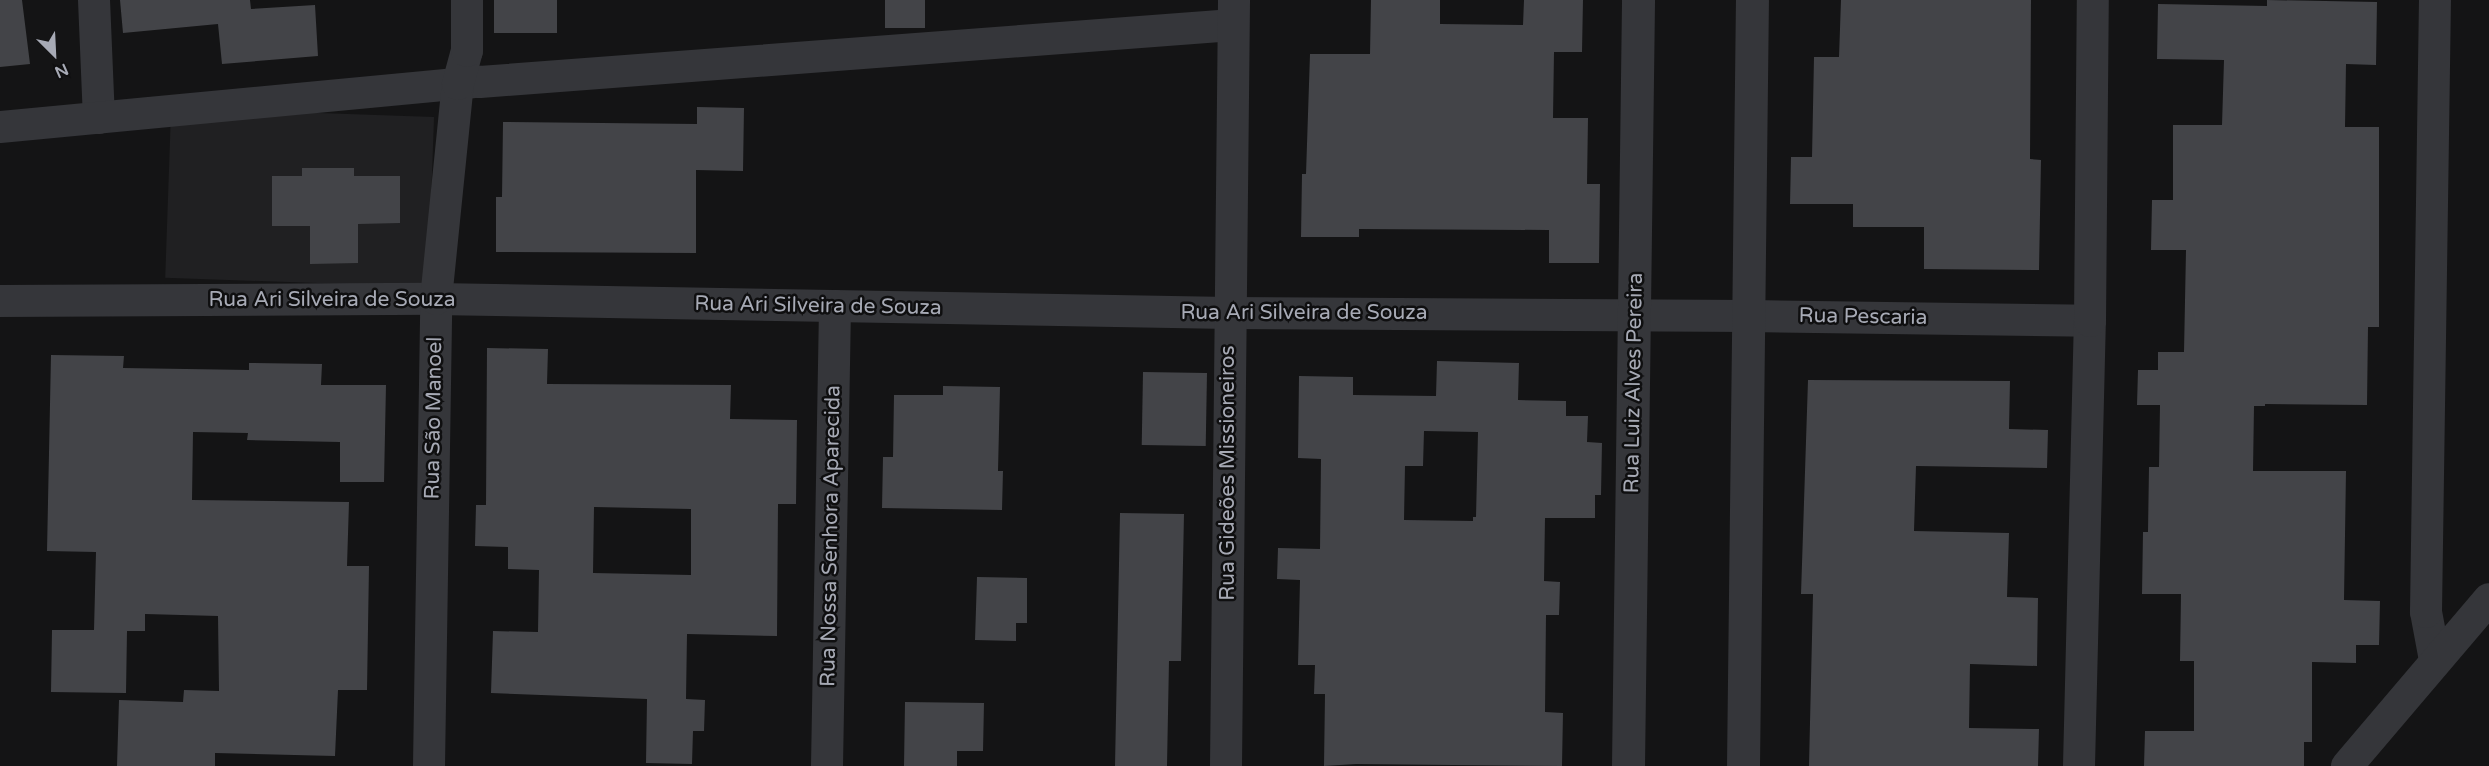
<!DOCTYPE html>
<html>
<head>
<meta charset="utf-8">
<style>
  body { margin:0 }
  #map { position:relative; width:2489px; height:766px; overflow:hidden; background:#141415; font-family:"Varela Round",sans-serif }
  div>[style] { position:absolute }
  .built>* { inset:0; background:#202022; transform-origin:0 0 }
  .building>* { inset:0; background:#434448; transform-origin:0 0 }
  .minor>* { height:32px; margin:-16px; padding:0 16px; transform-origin:16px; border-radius:16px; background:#35363a }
  .tertiary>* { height:33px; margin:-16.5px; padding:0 16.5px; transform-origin:16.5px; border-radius:16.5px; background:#35363a }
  span { translate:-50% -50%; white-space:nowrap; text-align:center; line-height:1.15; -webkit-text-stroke:5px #0f0f10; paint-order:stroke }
  .street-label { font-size:21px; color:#a7aab5 }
  .north { position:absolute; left:24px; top:24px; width:60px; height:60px; -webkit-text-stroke:4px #0f0f10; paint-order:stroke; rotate:156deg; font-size:16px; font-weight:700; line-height:24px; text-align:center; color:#a7aab5 }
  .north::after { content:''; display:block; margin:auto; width:21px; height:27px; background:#a7aab5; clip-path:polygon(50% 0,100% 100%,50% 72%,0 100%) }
</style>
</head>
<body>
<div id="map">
  <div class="built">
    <div style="left:434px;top:117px;width:170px;height:263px;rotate:92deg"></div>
  </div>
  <div class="building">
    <div style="clip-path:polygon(0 0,22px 0,30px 64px,0 67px)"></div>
    <div style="clip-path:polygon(120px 0,250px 0,251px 9px,315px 5px,318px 56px,222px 64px,218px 24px,123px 33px)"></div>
    <div style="left:494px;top:0;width:63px;height:33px"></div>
    <div style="left:885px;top:0;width:40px;height:28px"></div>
    <div style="clip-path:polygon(1371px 0,1440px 0,1440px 24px,1523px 25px,1524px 0,1583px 0,1582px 52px,1554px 52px,1553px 118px,1588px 118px,1587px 184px,1600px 184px,1599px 263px,1549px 263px,1549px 230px,1359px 229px,1359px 237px,1301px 237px,1302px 174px,1306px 174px,1310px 54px,1370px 54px)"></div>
    <div style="clip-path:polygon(1841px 0,2031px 0,2030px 159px,2041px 160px,2039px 270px,1924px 269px,1924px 227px,1853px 227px,1853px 204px,1790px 204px,1791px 157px,1812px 157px,1814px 57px,1839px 57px)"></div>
    <div style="clip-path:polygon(2267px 0,2377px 2px,2376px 65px,2346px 64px,2345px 127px,2379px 127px,2379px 327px,2368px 327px,2367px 405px,2265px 404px,2265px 406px,2254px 406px,2253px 471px,2346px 471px,2344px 600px,2380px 601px,2379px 645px,2356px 645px,2356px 663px,2312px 662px,2312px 742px,2304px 742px,2304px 766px,2144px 766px,2145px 731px,2194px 731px,2194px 661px,2180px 661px,2181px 594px,2142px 594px,2143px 532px,2148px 532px,2149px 467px,2159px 467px,2160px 405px,2137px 405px,2138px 370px,2158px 370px,2158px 352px,2184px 352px,2186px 250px,2151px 250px,2152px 200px,2173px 200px,2173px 125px,2222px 125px,2224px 60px,2157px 59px,2158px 4px,2267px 6px)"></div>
    <div style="clip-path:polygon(697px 107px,744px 108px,743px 171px,696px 170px,696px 253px,496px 252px,496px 197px,502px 197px,503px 122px,697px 124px)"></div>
    <div style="clip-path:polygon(302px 168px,354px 168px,354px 176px,400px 176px,400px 223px,358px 224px,358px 263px,310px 264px,310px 226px,272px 226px,272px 176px,302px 176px)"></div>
    <div style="clip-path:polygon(evenodd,487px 348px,548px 349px,547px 384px,731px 385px,730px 419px,797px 420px,796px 504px,778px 504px,777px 636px,687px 634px,686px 699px,705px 700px,704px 731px,693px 731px,692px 764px,646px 763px,647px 699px,491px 693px,493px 631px,538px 632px,539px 570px,508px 569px,508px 547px,475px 546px,476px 505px,486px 505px,487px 348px,594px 507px,691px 509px,691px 575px,593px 573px,594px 507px)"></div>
    <div style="clip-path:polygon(51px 355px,124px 356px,123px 368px,249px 370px,249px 363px,322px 364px,321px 385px,386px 385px,384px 482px,340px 482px,340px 442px,247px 440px,248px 433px,193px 432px,192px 500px,349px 502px,347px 566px,369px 566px,367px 690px,338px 690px,335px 756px,215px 753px,215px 766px,117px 766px,119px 700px,183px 702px,184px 690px,219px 691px,218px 616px,145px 614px,145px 631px,127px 631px,126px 693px,51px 692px,52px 630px,94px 630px,96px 552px,47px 551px)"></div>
    <div style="clip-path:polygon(evenodd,1437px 361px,1519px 363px,1518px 400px,1566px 401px,1566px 416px,1588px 416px,1587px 442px,1602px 443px,1601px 495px,1595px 495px,1595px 518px,1545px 518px,1544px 581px,1560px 582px,1559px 615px,1546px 615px,1545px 712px,1563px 713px,1562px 766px,1356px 764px,1324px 766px,1325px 694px,1314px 694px,1315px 665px,1298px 665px,1300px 580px,1277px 579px,1278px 548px,1320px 549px,1321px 459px,1298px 458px,1299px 376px,1353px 377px,1353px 395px,1436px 396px,1437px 361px,1424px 431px,1478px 432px,1476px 517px,1473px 517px,1473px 521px,1404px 520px,1405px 466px,1423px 466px,1424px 431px)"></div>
    <div style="left:1143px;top:372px;width:64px;height:73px;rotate:1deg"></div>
    <div style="clip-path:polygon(1808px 380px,2010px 381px,2009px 429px,2048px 430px,2047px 468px,1916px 466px,1914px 531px,2009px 533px,2007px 597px,2038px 598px,2037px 666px,1970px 664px,1969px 728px,2039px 729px,2038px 766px,1809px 766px,1813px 594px,1801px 594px)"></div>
    <div style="clip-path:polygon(943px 386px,1000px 387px,998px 471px,1003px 471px,1002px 510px,882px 508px,883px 457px,893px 457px,894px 395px,943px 395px)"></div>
    <div style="clip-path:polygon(1120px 513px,1184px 514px,1181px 661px,1169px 661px,1167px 766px,1115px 766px)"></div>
    <div style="clip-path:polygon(977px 577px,1027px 578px,1027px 623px,1016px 623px,1016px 641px,975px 640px)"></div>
    <div style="clip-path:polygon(905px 702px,984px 703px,983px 751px,957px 751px,957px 766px,904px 766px)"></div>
  </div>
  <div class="minor">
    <div style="left:94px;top:0;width:118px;rotate:87.6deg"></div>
    <div style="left:0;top:127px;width:482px;rotate:-5.4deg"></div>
    <div style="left:480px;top:82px;width:755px;rotate:-4.33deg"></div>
    <div style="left:0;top:301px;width:436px;rotate:-0.3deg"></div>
    <div style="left:436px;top:299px;width:793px;rotate:1.01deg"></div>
    <div style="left:1229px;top:313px;width:521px;rotate:0.33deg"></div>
    <div style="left:1750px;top:316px;width:340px;rotate:0.8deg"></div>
    <div style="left:2435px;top:660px;width:49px;rotate:-100.6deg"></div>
    <div style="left:2426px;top:612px;width:612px;rotate:-89.16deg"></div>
    <div style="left:429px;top:766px;width:467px;rotate:-89.1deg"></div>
    <div style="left:436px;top:299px;width:216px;rotate:-84.2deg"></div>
    <div style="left:458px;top:84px;width:34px;rotate:-75deg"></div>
    <div style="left:467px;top:51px;width:51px;rotate:-90deg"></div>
    <div style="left:827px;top:766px;width:460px;rotate:-89deg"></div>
    <div style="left:1226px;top:766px;width:766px;rotate:-89.4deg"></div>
    <div style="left:2079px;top:766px;width:445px;rotate:-88.6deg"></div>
    <div style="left:2090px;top:321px;width:321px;rotate:-89.5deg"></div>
    <div style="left:2347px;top:766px;width:219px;rotate:-49.6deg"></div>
  </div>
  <div class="tertiary">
    <div style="left:1628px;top:766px;width:766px;rotate:-89.25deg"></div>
    <div style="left:1743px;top:766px;width:766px;rotate:-89.33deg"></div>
  </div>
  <div class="street-label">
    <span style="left:332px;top:300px">Rua Ari Silveira de Souza</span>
    <span style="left:818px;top:306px;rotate:1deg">Rua Ari Silveira de Souza</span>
    <span style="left:1304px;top:313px">Rua Ari Silveira de Souza</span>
    <span style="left:1863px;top:317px;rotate:1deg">Rua Pescaria</span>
    <span style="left:1634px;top:383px;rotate:-89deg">Rua Luiz Alves Pereira</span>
    <span style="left:434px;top:418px;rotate:-89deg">Rua São Manoel</span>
    <span style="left:1228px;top:473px;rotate:-90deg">Rua Gideões Missioneiros</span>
    <span style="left:831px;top:536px;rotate:-89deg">Rua Nossa Senhora Aparecida</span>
  </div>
  <div class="north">N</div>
</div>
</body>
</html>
